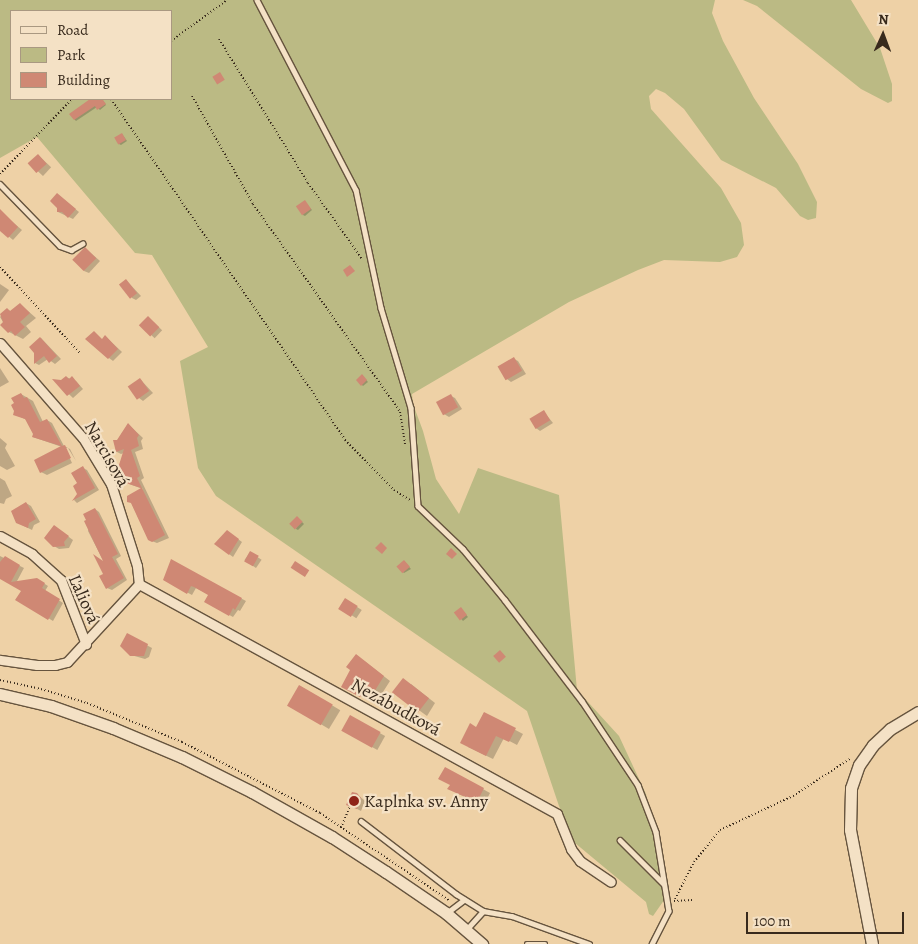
<!DOCTYPE html>
<html>
<head>
<meta charset="utf-8">
<style>
  body { margin:0 }
  #map { position:relative; width:918px; height:944px; overflow:hidden; background:#eed1a6; font-family:Alegreya,serif }
  div>[style] { position:absolute }
  .green>* { inset:0; background:#bbba84 }
  .shadow>* { inset:0; background:#0003; transform-origin:0 0 }
  .building>* { inset:0; background:#cf8874; transform-origin:0 0 }
  .path>* { height:2px; margin-top:-1px; transform-origin:0; background:repeating-linear-gradient(90deg,#382a1c 0 1px,transparent 0 3.5px) }
  .roads { filter:drop-shadow(1px 0 #66543e) drop-shadow(-1px 0 #66543e) drop-shadow(0 1px #66543e) drop-shadow(0 -1px #66543e) }
  .service>* { height:4.5px; margin:-2.25px; padding:0 2.25px; transform-origin:2.25px; border-radius:2.25px; background:#f4e1c5 }
  .minor>* { height:9px; margin:-4.5px; padding:0 4.5px; transform-origin:4.5px; border-radius:4.5px; background:#f4e1c5 }
  .secondary>* { height:11px; margin:-5.5px; padding:0 5.5px; transform-origin:5.5px; border-radius:5.5px; background:#f4e1c5 }
  .dots>* { width:14px; height:14px; translate:-50% -50%; box-sizing:border-box; border:2px solid #f4e1c5; border-radius:50% }
  span { translate:-50% -50%; white-space:nowrap; text-align:center; line-height:1.15; -webkit-text-stroke:4.5px #f4e1c5; paint-order:stroke }
  .street-label { font-size:18px; color:#382a1c }
  .poi-label { font-size:18px; color:#382a1c }
  .left { translate:0 -50%; text-align:left }
  .legend { position:absolute; left:10px; top:10px; width:162px; height:90px; box-sizing:border-box; background:#f4e1c5; border:1px solid #a99881; margin:0; padding:6px 9px; list-style:none; font-size:15px; color:#382a1c }
  .legend li { display:flex; align-items:center; gap:10px; height:25px }
  .legend b { width:25px; border:1px solid #a99881 }
  .north { position:absolute; left:858px; top:10px; width:50px; height:50px; -webkit-text-stroke:4px #f4e1c5; paint-order:stroke; rotate:2deg; font-size:14px; font-weight:700; line-height:20px; text-align:center; color:#382a1c }
  .north::after { content:''; display:block; margin:auto; width:18px; height:22px; background:#382a1c; clip-path:polygon(50% 0,100% 100%,50% 72%,0 100%) }
  .scale { position:absolute; left:746px; top:912px; width:158px; height:22px; box-sizing:border-box; border:2px solid #382a1c; border-top:0; padding-left:6px; font-size:15px; line-height:18px; white-space:nowrap; color:#382a1c; -webkit-text-stroke:4px #f4e1c5; paint-order:stroke }
</style>
</head>
<body>
<div id="map">
  <div class="green">
    <div style="clip-path:polygon(evenodd,0 0,715px 0,712px 13px,723px 41px,754px 98px,798px 164px,817px 202px,816px 218px,808px 220px,800px 216px,776px 188px,721px 160px,684px 109px,665px 93px,656px 89px,649px 96px,651px 109px,721px 188px,741px 223px,744px 245px,737px 257px,720px 262px,664px 260px,638px 270px,569px 302px,412px 394px,413px 404px,423px 431px,436px 479px,459px 514px,478px 468px,559px 495px,577px 690px,619px 736px,646px 794px,669px 893px,653px 916px,649px 914px,646px 902px,575px 843px,559px 806px,527px 711px,216px 496px,198px 468px,180px 361px,208px 347px,152px 255px,135px 253px,37px 137px,0 158px,0 0,11px 11px,171px 11px,171px 99px,11px 99px,11px 11px)"></div>
    <div style="clip-path:polygon(743px 0,851px 0,880px 48px,892px 84px,892px 101px,888px 103px,861px 89px,757px 6px)"></div>
  </div>
  <div class="shadow">
    <div style="clip-path:polygon(94px 99px,102px 99px,106px 105px,100px 110px,97px 107px,76px 121px,75px 120px,71px 115px)"></div>
    <div style="clip-path:polygon(122px 134px,127px 141px,121px 145px,119px 144px)"></div>
    <div style="left:38px;top:155px;width:18px;height:12px;rotate:43deg"></div>
    <div style="clip-path:polygon(57px 194px,79px 212px,73px 219px,58px 212px)"></div>
    <div style="clip-path:polygon(306px 203px,312px 210px,305px 216px,303px 215px)"></div>
    <div style="clip-path:polygon(3px 214px,22px 230px,13px 240px,0 229px,0 218px)"></div>
    <div style="clip-path:polygon(85px 248px,100px 261px,89px 273px,84px 271px)"></div>
    <div style="clip-path:polygon(126px 280px,141px 296px,136px 300px,132px 298px)"></div>
    <div style="clip-path:polygon(0 284px,9px 290px,0 302px)"></div>
    <div style="clip-path:polygon(20px 304px,36px 318px,26px 326px,31px 332px,23px 339px,9px 332px,0 317px,7px 309px,12px 312px)"></div>
    <div style="left:149px;top:318px;width:18px;height:11px;rotate:43deg"></div>
    <div style="clip-path:polygon(106px 337px,122px 352px,113px 361px,109px 358px,103px 340px)"></div>
    <div style="clip-path:polygon(41px 338px,61px 359px,55px 364px,48px 359px,39px 365px,35px 363px,35px 352px)"></div>
    <div style="clip-path:polygon(514px 359px,518px 361px,526px 374px,511px 382px,507px 379px)"></div>
    <div style="clip-path:polygon(0 368px,9px 382px,0 387px)"></div>
    <div style="clip-path:polygon(362px 375px,368px 382px,363px 386px,362px 385px)"></div>
    <div style="clip-path:polygon(66px 377px,76px 381px,83px 389px,73px 398px,55px 381px,61px 381px)"></div>
    <div style="clip-path:polygon(140px 379px,153px 393px,143px 401px,139px 398px)"></div>
    <div style="clip-path:polygon(21px 394px,33px 401px,43px 422px,47px 420px,52px 423px,64px 446px,70px 449px,76px 461px,68px 448px,65px 448px,72px 463px,47px 475px,41px 472px,62px 447px,33px 437px,34px 434px,27px 420px,14px 414px)"></div>
    <div style="clip-path:polygon(451px 396px,455px 398px,462px 409px,449px 417px,444px 414px)"></div>
    <div style="clip-path:polygon(544px 412px,553px 423px,540px 431px,536px 428px)"></div>
    <div style="clip-path:polygon(128px 424px,143px 438px,141px 441px,143px 449px,135px 452px,144px 478px,141px 480px,169px 538px,157px 543px,149px 540px,128px 496px,143px 489px,129px 484px,124px 453px,121px 454px,117px 452px,117px 441px)"></div>
    <div style="clip-path:polygon(0 438px,7px 444px,5px 448px,15px 466px,7px 470px,0 466px)"></div>
    <div style="clip-path:polygon(83px 468px,87px 470px,99px 490px,77px 503px,74px 500px,79px 494px,78px 484px)"></div>
    <div style="clip-path:polygon(0 478px,5px 481px,12px 496px,6px 499px,4px 504px,0 503px)"></div>
    <div style="clip-path:polygon(26px 503px,31px 506px,40px 522px,34px 525px,32px 530px,22px 525px)"></div>
    <div style="clip-path:polygon(95px 509px,99px 512px,121px 556px,116px 559px,127px 580px,112px 590px,107px 588px,105px 564px,88px 531px)"></div>
    <div style="clip-path:polygon(299px 519px,304px 524px,298px 530px,296px 529px)"></div>
    <div style="clip-path:polygon(58px 529px,73px 540px,69px 548px,59px 549px,54px 546px)"></div>
    <div style="clip-path:polygon(231px 534px,242px 542px,233px 557px,229px 554px)"></div>
    <div style="left:250px;top:552px;width:14px;height:10px;rotate:34deg"></div>
    <div style="clip-path:polygon(0 556px,24px 568px,16px 583px,37px 579px,48px 586px,45px 591px,63px 603px,53px 621px,17px 599px,23px 590px,0 577px)"></div>
    <div style="clip-path:polygon(172px 561px,246px 601px,240px 611px,238px 610px,233px 617px,206px 602px,210px 595px,196px 588px,192px 595px,164px 580px)"></div>
    <div style="clip-path:polygon(404px 561px,411px 569px,404px 573px,403px 572px)"></div>
    <div style="left:345px;top:599px;width:20px;height:10px;rotate:33deg"></div>
    <div style="clip-path:polygon(462px 610px,468px 617px,463px 621px,456px 613px)"></div>
    <div style="clip-path:polygon(128px 635px,152px 648px,149px 657px,145px 659px,131px 655px)"></div>
    <div style="clip-path:polygon(363px 660px,390px 681px,381px 695px,375px 691px,368px 700px,343px 686px)"></div>
    <div style="clip-path:polygon(411px 684px,435px 703px,427px 716px,394px 692px)"></div>
    <div style="left:300px;top:686px;width:47px;height:22px;rotate:31deg"></div>
    <div style="clip-path:polygon(484px 713px,523px 734px,517px 745px,504px 738px,493px 759px,468px 747px)"></div>
    <div style="left:351px;top:717px;width:39px;height:16px;rotate:29deg"></div>
    <div style="clip-path:polygon(445px 768px,490px 793px,484px 805px,456px 793px)"></div>
    <div style="clip-path:polygon(357px 794px,365px 801px,361px 811px,348px 804px,351px 795px)"></div>
  </div>
  <div class="building">
    <div style="left:220px;top:72px;width:9px;height:9px;rotate:58deg"></div>
    <div style="clip-path:polygon(90px 99px,106px 99px,103px 100px,106px 104px,97px 110px,95px 106px,74px 120px,69px 114px)"></div>
    <div style="left:122px;top:133px;width:8px;height:9px;rotate:60deg"></div>
    <div style="left:38px;top:154px;width:13px;height:14px;rotate:48deg"></div>
    <div style="clip-path:polygon(57px 193px,76px 209px,68px 218px,62px 212px,57px 212px,57px 208px,50px 201px)"></div>
    <div style="left:305px;top:200px;width:11px;height:11px;rotate:56deg"></div>
    <div style="clip-path:polygon(0 209px,18px 227px,8px 238px,0 231px)"></div>
    <div style="left:85px;top:247px;width:16px;height:18px;rotate:45deg"></div>
    <div style="clip-path:polygon(350px 265px,355px 271px,347px 277px,343px 270px)"></div>
    <div style="left:126px;top:279px;width:18px;height:9px;rotate:52deg"></div>
    <div style="clip-path:polygon(20px 303px,30px 313px,20px 322px,25px 327px,15px 336px,11px 331px,8px 333px,0 325px,3px 322px,0 314px,7px 308px,10px 311px)"></div>
    <div style="left:148px;top:316px;width:16px;height:13px;rotate:45deg"></div>
    <div style="clip-path:polygon(94px 331px,102px 339px,105px 335px,118px 349px,108px 359px,85px 339px)"></div>
    <div style="clip-path:polygon(40px 337px,57px 356px,49px 363px,44px 356px,34px 364px,34px 353px,29px 347px)"></div>
    <div style="left:514px;top:357px;width:16px;height:19px;rotate:60deg"></div>
    <div style="clip-path:polygon(362px 374px,367px 380px,361px 386px,356px 380px)"></div>
    <div style="clip-path:polygon(66px 376px,69px 379px,72px 376px,80px 386px,67px 396px,52px 379px,61px 380px)"></div>
    <div style="left:140px;top:378px;width:16px;height:15px;rotate:55deg"></div>
    <div style="clip-path:polygon(21px 393px,24px 398px,27px 397px,40px 422px,47px 419px,62px 446px,65px 445px,71px 458px,40px 473px,34px 460px,61px 446px,32px 437px,33px 434px,25px 419px,13px 415px,14px 411px,11px 405px,14px 403px,11px 398px)"></div>
    <div style="left:451px;top:394px;width:15px;height:17px;rotate:62deg"></div>
    <div style="left:544px;top:410px;width:12px;height:17px;rotate:59deg"></div>
    <div style="clip-path:polygon(128px 423px,139px 435px,137px 438px,139px 446px,131px 450px,140px 476px,137px 478px,165px 535px,152px 542px,148px 540px,131px 503px,127px 502px,127px 496px,141px 488px,123px 482px,118px 468px,124px 449px,116px 452px,113px 440px,117px 440px)"></div>
    <div style="clip-path:polygon(83px 466px,95px 488px,72px 501px,77px 494px,73px 486px,77px 483px,71px 473px)"></div>
    <div style="clip-path:polygon(26px 502px,36px 519px,29px 523px,28px 528px,16px 523px,11px 511px)"></div>
    <div style="clip-path:polygon(95px 508px,118px 554px,112px 557px,124px 578px,106px 589px,99px 576px,103px 574px,93px 554px,103px 561px,84px 521px,86px 520px,83px 514px)"></div>
    <div style="left:297px;top:516px;width:8px;height:11px;rotate:45deg"></div>
    <div style="clip-path:polygon(54px 525px,69px 536px,64px 542px,65px 546px,53px 547px,44px 538px)"></div>
    <div style="clip-path:polygon(227px 530px,239px 539px,229px 555px,214px 544px)"></div>
    <div style="clip-path:polygon(381px 542px,387px 548px,382px 554px,375px 548px)"></div>
    <div style="clip-path:polygon(451px 548px,457px 554px,452px 559px,446px 554px)"></div>
    <div style="left:250px;top:551px;width:10px;height:12px;rotate:29deg"></div>
    <div style="clip-path:polygon(5px 556px,20px 565px,11px 582px,37px 578px,45px 583px,42px 588px,60px 599px,48px 620px,15px 600px,21px 591px,0 579px,0 562px)"></div>
    <div style="clip-path:polygon(171px 559px,242px 598px,235px 610px,233px 608px,229px 616px,204px 602px,208px 595px,194px 587px,191px 586px,187px 594px,163px 580px)"></div>
    <div style="left:404px;top:560px;width:9px;height:10px;rotate:49deg"></div>
    <div style="left:295px;top:561px;width:17px;height:8px;rotate:33deg"></div>
    <div style="left:345px;top:598px;width:15px;height:13px;rotate:32deg"></div>
    <div style="left:461px;top:607px;width:10px;height:9px;rotate:53deg"></div>
    <div style="clip-path:polygon(127px 633px,148px 644px,144px 656px,130px 656px,120px 646px)"></div>
    <div style="left:500px;top:650px;width:9px;height:9px;rotate:49deg"></div>
    <div style="clip-path:polygon(356px 654px,384px 676px,374px 692px,368px 687px,360px 697px,341px 687px,350px 670px,346px 667px)"></div>
    <div style="left:403px;top:678px;width:33px;height:18px;rotate:38deg"></div>
    <div style="left:299px;top:685px;width:39px;height:24px;rotate:30deg"></div>
    <div style="clip-path:polygon(484px 712px,516px 728px,509px 742px,496px 736px,486px 756px,460px 743px,470px 723px,476px 727px)"></div>
    <div style="left:350px;top:715px;width:35px;height:18px;rotate:29deg"></div>
    <div style="clip-path:polygon(445px 767px,484px 788px,477px 802px,447px 789px,450px 785px,438px 779px)"></div>
    <div style="clip-path:polygon(352px 792px,357px 793px,361px 798px,357px 809px,346px 805px)"></div>
  </div>
  <div class="path">
    <div style="left:219px;top:39px;width:169px;rotate:58.3deg"></div>
    <div style="left:308px;top:183px;width:93px;rotate:54.6deg"></div>
    <div style="left:171px;top:41px;width:69px;rotate:-36.2deg"></div>
    <div style="left:192px;top:96px;width:124px;rotate:60.5deg"></div>
    <div style="left:253px;top:204px;width:255px;rotate:54.7deg"></div>
    <div style="left:400px;top:412px;width:33px;rotate:81deg"></div>
    <div style="left:111px;top:99px;width:414px;rotate:55.5deg"></div>
    <div style="left:345px;top:440px;width:70px;rotate:45.6deg"></div>
    <div style="left:394px;top:490px;width:19px;rotate:32deg"></div>
    <div style="left:0;top:174px;width:104px;rotate:-46.2deg"></div>
    <div style="left:0;top:267px;width:117px;rotate:47.1deg"></div>
    <div style="left:0;top:680px;width:42px;rotate:12.4deg"></div>
    <div style="left:41px;top:689px;width:48px;rotate:16.9deg"></div>
    <div style="left:87px;top:703px;width:103px;rotate:22.3deg"></div>
    <div style="left:182px;top:742px;width:155px;rotate:27.2deg"></div>
    <div style="left:320px;top:813px;width:157px;rotate:34.1deg"></div>
    <div style="left:341px;top:828px;width:22px;rotate:-68deg"></div>
    <div style="left:675px;top:899px;width:42px;rotate:-62.8deg"></div>
    <div style="left:694px;top:862px;width:41px;rotate:-50.9deg"></div>
    <div style="left:720px;top:830px;width:81px;rotate:-25deg"></div>
    <div style="left:793px;top:796px;width:69px;rotate:-33.2deg"></div>
    <div style="left:674px;top:901px;width:18px;rotate:-3deg"></div>
  </div>
  <div class="roads">
    <div class="service">
      <div style="left:257px;top:0;width:214px;rotate:62.5deg"></div>
      <div style="left:356px;top:190px;width:121px;rotate:78deg"></div>
      <div style="left:381px;top:308px;width:104px;rotate:73.3deg"></div>
      <div style="left:411px;top:408px;width:98px;rotate:85.9deg"></div>
      <div style="left:418px;top:506px;width:62px;rotate:43.7deg"></div>
      <div style="left:463px;top:549px;width:66px;rotate:50.5deg"></div>
      <div style="left:505px;top:600px;width:127px;rotate:52.7deg"></div>
      <div style="left:582px;top:701px;width:101px;rotate:56.3deg"></div>
      <div style="left:638px;top:785px;width:50px;rotate:69deg"></div>
      <div style="left:656px;top:832px;width:80px;rotate:80.7deg"></div>
      <div style="left:669px;top:911px;width:37px;rotate:117deg"></div>
      <div style="left:0;top:184px;width:86px;rotate:45.9deg"></div>
      <div style="left:60px;top:246px;width:12px;rotate:20deg"></div>
      <div style="left:71px;top:250px;width:13px;rotate:-29deg"></div>
      <div style="left:361px;top:821px;width:120px;rotate:37.5deg"></div>
      <div style="left:456px;top:894px;width:32px;rotate:32deg"></div>
      <div style="left:620px;top:840px;width:62px;rotate:45deg"></div>
      <div style="left:448px;top:912px;width:20px;rotate:-37deg"></div>
      <div style="left:467px;top:929px;width:24px;rotate:-48deg"></div>
      <div style="left:483px;top:911px;width:29px;rotate:10deg"></div>
      <div style="left:512px;top:916px;width:82px;rotate:20deg"></div>
      <div style="left:527px;top:944px;width:18px"></div>
    </div>
    <div class="minor">
      <div style="left:0;top:343px;width:126px;rotate:48.9deg"></div>
      <div style="left:83px;top:438px;width:54px;rotate:58.7deg"></div>
      <div style="left:111px;top:484px;width:86px;rotate:72.4deg"></div>
      <div style="left:137px;top:566px;width:18px;rotate:84deg"></div>
      <div style="left:139px;top:584px;width:106px;rotate:132.7deg"></div>
      <div style="left:67px;top:662px;width:12px;rotate:166deg"></div>
      <div style="left:55px;top:665px;width:18px;rotate:180deg"></div>
      <div style="left:37px;top:665px;width:37px;rotate:-172deg"></div>
      <div style="left:0;top:536px;width:37px;rotate:29deg"></div>
      <div style="left:32px;top:554px;width:39px;rotate:42deg"></div>
      <div style="left:61px;top:580px;width:69px;rotate:68.7deg"></div>
      <div style="left:139px;top:584px;width:477px;rotate:28.8deg"></div>
      <div style="left:557px;top:814px;width:38px;rotate:68deg"></div>
      <div style="left:571px;top:849px;width:15px;rotate:53deg"></div>
      <div style="left:580px;top:861px;width:37px;rotate:34deg"></div>
    </div>
    <div class="secondary">
      <div style="left:0;top:694px;width:52px;rotate:13.2deg"></div>
      <div style="left:51px;top:706px;width:66px;rotate:19.5deg"></div>
      <div style="left:113px;top:728px;width:75px;rotate:22.8deg"></div>
      <div style="left:182px;top:757px;width:78px;rotate:26.6deg"></div>
      <div style="left:252px;top:792px;width:92px;rotate:29.4deg"></div>
      <div style="left:332px;top:837px;width:64px;rotate:32.9deg"></div>
      <div style="left:386px;top:872px;width:73px;rotate:34.3deg"></div>
      <div style="left:446px;top:913px;width:48px;rotate:40.7deg"></div>
      <div style="left:872px;top:944px;width:116px;rotate:-100.9deg"></div>
      <div style="left:850px;top:830px;width:42px;rotate:-88.6deg"></div>
      <div style="left:851px;top:788px;width:24px;rotate:-71deg"></div>
      <div style="left:859px;top:765px;width:24px;rotate:-55deg"></div>
      <div style="left:873px;top:745px;width:23px;rotate:-43deg"></div>
      <div style="left:890px;top:729px;width:33px;rotate:-31deg"></div>
    </div>
  </div>
  <div class="dots">
    <div style="left:354px;top:801px;background:#8f2418"></div>
  </div>
  <div class="street-label">
    <span style="left:107px;top:454px;rotate:60deg">Narcisová</span>
    <span style="left:84px;top:599px;rotate:66deg">Ľaliová</span>
    <span style="left:396px;top:707px;rotate:29deg">Nezábudková</span>
  </div>
  <div class="poi-label">
    <span class="left" style="left:364px;top:801px">Kaplnka sv. Anny</span>
  </div>
  <ul class="legend">
  <li><b style="height:6px;background:#f4e1c5"></b>Road</li>
  <li><b style="height:14px;background:#bbba84"></b>Park</li>
  <li><b style="height:14px;background:#cf8874"></b>Building</li>
  </ul>
  <div class="north">N</div>
  <div class="scale">100 m</div>
</div>
</body>
</html>
